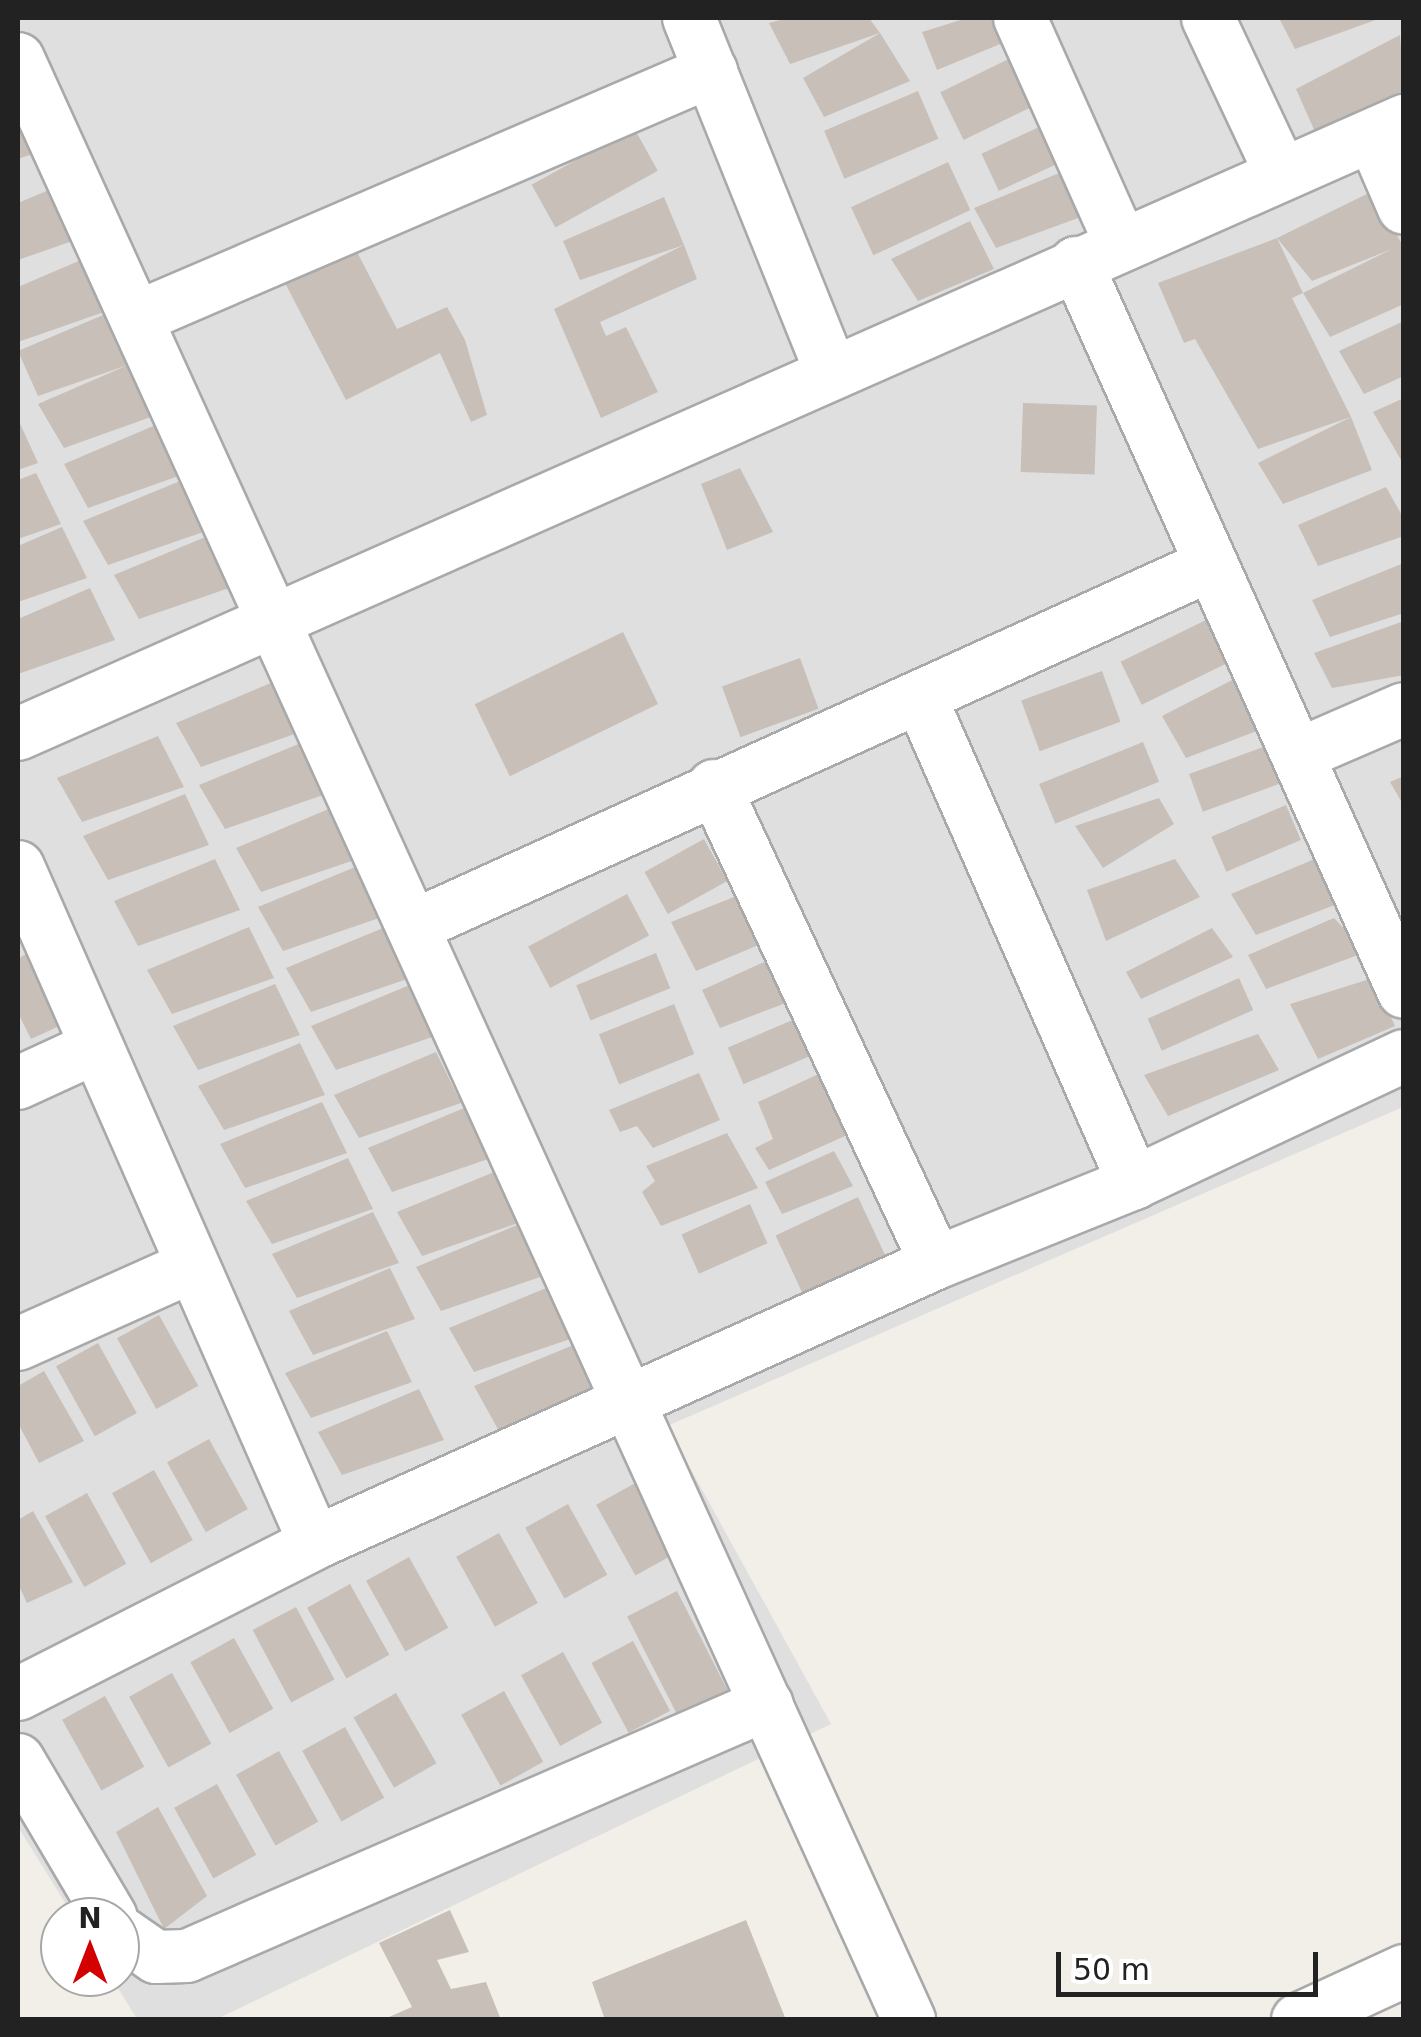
<!DOCTYPE html>
<html>
<head>
<meta charset="utf-8">
<style>
  body { margin:0 }
  #map { position:relative; width:1421px; height:2037px; overflow:hidden; background:#f2efe9; font-family:"DejaVu Sans",sans-serif }
  div>[style] { position:absolute }
  .residential>* { inset:0; background:#e0dfdf }
  .building>* { inset:0; background:#c7bfb8; transform-origin:0 0 }
  .roads { filter:drop-shadow(2px 0 #a9a9a9) drop-shadow(-2px 0 #a9a9a9) drop-shadow(0 2px #a9a9a9) drop-shadow(0 -2px #a9a9a9) }
  .minor>* { height:52px; margin:-26px; padding:0 26px; transform-origin:26px; border-radius:26px; background:#fff }
  span { translate:-50% -50%; white-space:nowrap; text-align:center; line-height:1.15; -webkit-text-stroke:10px #fff; paint-order:stroke }
  .frame { position:absolute; inset:0; border:20px solid #222; pointer-events:none }
  .north { position:absolute; left:40px; top:1897px; width:100px; height:100px; box-sizing:border-box; background:#fff; border:2px solid #a7a7a7; border-radius:50%; rotate:0deg; font-size:28px; font-weight:700; line-height:40px; text-align:center; color:#222 }
  .north::after { content:''; display:block; margin:auto; width:35px; height:45px; background:#d40000; clip-path:polygon(50% 0,100% 100%,50% 72%,0 100%) }
  .scale { position:absolute; left:1056px; top:1952px; width:262px; height:45px; box-sizing:border-box; border:5px solid #222; border-top:0; padding-left:12px; font-size:30px; line-height:35px; white-space:nowrap; color:#222; -webkit-text-stroke:8px #fff; paint-order:stroke }
</style>
</head>
<body>
<div id="map">
  <div class="residential">
    <div style="clip-path:polygon(18px 18px,1403px 18px,1403px 1107px,667px 1426px,831px 1724px,217px 2019px,137px 2019px,111px 1977px,120px 1977px,120px 1917px,74px 1917px,18px 1827px)"></div>
  </div>
  <div class="building">
    <div style="clip-path:polygon(788px 18px,869px 18px,880px 33px,790px 64px,769px 23px)"></div>
    <div style="clip-path:polygon(967px 18px,996px 18px,1010px 40px,937px 70px,922px 32px)"></div>
    <div style="clip-path:polygon(1279px 18px,1381px 18px,1295px 49px)"></div>
    <div style="clip-path:polygon(880px 33px,910px 81px,824px 117px,803px 78px)"></div>
    <div style="clip-path:polygon(1400px 35px,1404px 92px,1316px 134px,1296px 89px)"></div>
    <div style="left:1023px;top:52px;width:53px;height:92px;rotate:64deg"></div>
    <div style="left:918px;top:91px;width:52px;height:102px;rotate:67deg"></div>
    <div style="clip-path:polygon(18px 95px,44px 150px,18px 159px)"></div>
    <div style="left:1054px;top:120px;width:41px;height:80px;rotate:65deg"></div>
    <div style="left:634px;top:128px;width:49px;height:117px;rotate:61deg"></div>
    <div style="left:948px;top:162px;width:53px;height:107px;rotate:65deg"></div>
    <div style="clip-path:polygon(1069px 169px,1089px 214px,996px 248px,974px 208px)"></div>
    <div style="clip-path:polygon(56px 187px,81px 238px,18px 260px,18px 203px)"></div>
    <div style="clip-path:polygon(1373px 191px,1404px 248px,1404px 304px,1330px 337px,1303px 293px,1392px 249px,1312px 281px,1277px 238px)"></div>
    <div style="clip-path:polygon(664px 197px,684px 245px,580px 280px,563px 241px)"></div>
    <div style="clip-path:polygon(970px 221px,994px 269px,918px 301px,891px 259px)"></div>
    <div style="clip-path:polygon(1277px 238px,1303px 293px,1292px 298px,1351px 417px,1372px 470px,1283px 504px,1258px 463px,1351px 417px,1258px 449px,1195px 339px,1184px 343px,1158px 283px)"></div>
    <div style="clip-path:polygon(684px 245px,697px 279px,600px 322px,606px 336px,626px 327px,658px 392px,601px 418px,554px 309px)"></div>
    <div style="clip-path:polygon(357px 252px,397px 329px,447px 307px,465px 340px,487px 415px,471px 422px,440px 353px,346px 400px,285px 283px)"></div>
    <div style="clip-path:polygon(81px 260px,107px 311px,18px 342px,18px 287px)"></div>
    <div style="clip-path:polygon(115px 310px,165px 412px,64px 448px,38px 404px,128px 365px,38px 396px,18px 351px)"></div>
    <div style="clip-path:polygon(1404px 321px,1404px 376px,1364px 394px,1339px 351px)"></div>
    <div style="clip-path:polygon(1404px 398px,1404px 465px,1373px 412px)"></div>
    <div style="left:1023px;top:403px;width:74px;height:69px;rotate:2deg"></div>
    <div style="clip-path:polygon(18px 419px,38px 463px,18px 470px)"></div>
    <div style="clip-path:polygon(165px 421px,190px 472px,88px 508px,64px 464px)"></div>
    <div style="clip-path:polygon(740px 468px,773px 532px,727px 550px,701px 484px)"></div>
    <div style="clip-path:polygon(36px 473px,61px 524px,18px 539px,18px 480px)"></div>
    <div style="clip-path:polygon(185px 479px,209px 530px,108px 565px,83px 521px)"></div>
    <div style="clip-path:polygon(1386px 487px,1404px 519px,1404px 536px,1318px 566px,1298px 525px)"></div>
    <div style="clip-path:polygon(62px 527px,87px 578px,18px 602px,18px 546px)"></div>
    <div style="clip-path:polygon(215px 533px,241px 584px,139px 619px,114px 575px)"></div>
    <div style="clip-path:polygon(1404px 563px,1404px 613px,1330px 637px,1312px 600px)"></div>
    <div style="clip-path:polygon(90px 588px,115px 640px,18px 674px,18px 619px)"></div>
    <div style="left:1206px;top:620px;width:48px;height:95px;rotate:64deg"></div>
    <div style="clip-path:polygon(1404px 621px,1404px 675px,1332px 688px,1314px 653px)"></div>
    <div style="left:623px;top:632px;width:80px;height:165px;rotate:64deg"></div>
    <div style="left:800px;top:658px;width:54px;height:83px;rotate:70deg"></div>
    <div style="left:1102px;top:671px;width:54px;height:86px;rotate:70deg"></div>
    <div style="clip-path:polygon(1238px 677px,1267px 727px,1186px 758px,1162px 716px)"></div>
    <div style="clip-path:polygon(278px 680px,303px 731px,201px 767px,176px 723px)"></div>
    <div style="clip-path:polygon(158px 736px,184px 787px,82px 822px,57px 778px)"></div>
    <div style="left:1143px;top:742px;width:43px;height:112px;rotate:68deg"></div>
    <div style="clip-path:polygon(301px 743px,326px 794px,225px 829px,199px 785px)"></div>
    <div style="left:1269px;top:745px;width:40px;height:85px;rotate:70deg"></div>
    <div style="clip-path:polygon(1404px 776px,1404px 806px,1390px 782px)"></div>
    <div style="clip-path:polygon(185px 794px,209px 845px,108px 880px,83px 836px)"></div>
    <div style="clip-path:polygon(1159px 798px,1174px 824px,1103px 868px,1075px 826px)"></div>
    <div style="clip-path:polygon(338px 805px,363px 857px,261px 892px,236px 848px)"></div>
    <div style="left:1286px;top:805px;width:38px;height:81px;rotate:67deg"></div>
    <div style="left:704px;top:839px;width:48px;height:68px;rotate:61deg"></div>
    <div style="clip-path:polygon(1317px 858px,1340px 903px,1256px 935px,1231px 894px)"></div>
    <div style="clip-path:polygon(215px 859px,240px 910px,138px 946px,114px 901px)"></div>
    <div style="clip-path:polygon(1175px 859px,1200px 897px,1106px 941px,1087px 890px)"></div>
    <div style="clip-path:polygon(360px 865px,385px 916px,283px 951px,258px 907px)"></div>
    <div style="left:627px;top:894px;width:47px;height:112px;rotate:62deg"></div>
    <div style="clip-path:polygon(734px 897px,761px 944px,696px 971px,671px 922px)"></div>
    <div style="clip-path:polygon(1334px 918px,1366px 952px,1266px 989px,1248px 955px)"></div>
    <div style="clip-path:polygon(388px 926px,413px 977px,311px 1012px,286px 968px)"></div>
    <div style="clip-path:polygon(249px 927px,274px 978px,172px 1014px,147px 970px)"></div>
    <div style="clip-path:polygon(1212px 928px,1233px 957px,1141px 999px,1126px 972px)"></div>
    <div style="clip-path:polygon(37px 947px,77px 1018px,31px 1039px,18px 1013px,18px 959px)"></div>
    <div style="left:656px;top:953px;width:38px;height:86px;rotate:68deg"></div>
    <div style="clip-path:polygon(764px 962px,786px 1003px,720px 1028px,702px 990px)"></div>
    <div style="left:1239px;top:978px;width:35px;height:100px;rotate:66deg"></div>
    <div style="clip-path:polygon(1373px 978px,1395px 1026px,1318px 1059px,1290px 1004px)"></div>
    <div style="clip-path:polygon(275px 984px,300px 1035px,198px 1070px,173px 1026px)"></div>
    <div style="clip-path:polygon(412px 984px,438px 1035px,336px 1070px,311px 1026px)"></div>
    <div style="left:674px;top:1004px;width:54px;height:81px;rotate:68deg"></div>
    <div style="left:795px;top:1019px;width:40px;height:73px;rotate:67deg"></div>
    <div style="clip-path:polygon(1258px 1034px,1279px 1070px,1168px 1116px,1144px 1075px)"></div>
    <div style="clip-path:polygon(300px 1043px,325px 1095px,224px 1130px,198px 1086px)"></div>
    <div style="clip-path:polygon(436px 1052px,461px 1103px,359px 1138px,334px 1095px)"></div>
    <div style="clip-path:polygon(823px 1072px,854px 1132px,769px 1170px,755px 1148px,773px 1139px,758px 1102px)"></div>
    <div style="clip-path:polygon(699px 1073px,720px 1120px,653px 1148px,637px 1126px,620px 1132px,609px 1110px)"></div>
    <div style="clip-path:polygon(322px 1102px,347px 1153px,245px 1188px,220px 1144px)"></div>
    <div style="clip-path:polygon(469px 1106px,494px 1157px,392px 1192px,368px 1148px)"></div>
    <div style="clip-path:polygon(727px 1133px,758px 1188px,661px 1226px,642px 1192px,655px 1181px,646px 1166px)"></div>
    <div style="clip-path:polygon(834px 1151px,853px 1186px,782px 1214px,765px 1182px)"></div>
    <div style="clip-path:polygon(348px 1158px,373px 1209px,272px 1244px,246px 1201px)"></div>
    <div style="clip-path:polygon(499px 1170px,524px 1221px,422px 1256px,397px 1212px)"></div>
    <div style="left:858px;top:1197px;width:65px;height:91px;rotate:65deg"></div>
    <div style="left:750px;top:1204px;width:43px;height:75px;rotate:66deg"></div>
    <div style="clip-path:polygon(373px 1212px,399px 1263px,297px 1298px,272px 1254px)"></div>
    <div style="clip-path:polygon(517px 1225px,543px 1276px,441px 1311px,416px 1267px)"></div>
    <div style="clip-path:polygon(390px 1268px,415px 1319px,313px 1355px,289px 1311px)"></div>
    <div style="clip-path:polygon(551px 1286px,576px 1337px,474px 1372px,449px 1328px)"></div>
    <div style="left:159px;top:1315px;width:81px;height:48px;rotate:61deg"></div>
    <div style="clip-path:polygon(387px 1331px,412px 1382px,311px 1418px,285px 1373px)"></div>
    <div style="left:98px;top:1343px;width:80px;height:48px;rotate:61deg"></div>
    <div style="clip-path:polygon(576px 1344px,601px 1395px,499px 1431px,474px 1386px)"></div>
    <div style="clip-path:polygon(44px 1371px,84px 1441px,39px 1463px,18px 1423px,18px 1386px)"></div>
    <div style="clip-path:polygon(419px 1389px,444px 1440px,342px 1475px,318px 1432px)"></div>
    <div style="left:209px;top:1439px;width:80px;height:48px;rotate:61deg"></div>
    <div style="left:154px;top:1470px;width:80px;height:48px;rotate:61deg"></div>
    <div style="left:639px;top:1481px;width:81px;height:49px;rotate:61deg"></div>
    <div style="left:87px;top:1493px;width:81px;height:48px;rotate:61deg"></div>
    <div style="left:568px;top:1504px;width:81px;height:49px;rotate:61deg"></div>
    <div style="clip-path:polygon(33px 1511px,73px 1582px,27px 1603px,18px 1584px,18px 1520px)"></div>
    <div style="left:499px;top:1533px;width:80px;height:49px;rotate:61deg"></div>
    <div style="left:409px;top:1557px;width:81px;height:49px;rotate:61deg"></div>
    <div style="left:350px;top:1584px;width:81px;height:49px;rotate:61deg"></div>
    <div style="left:677px;top:1591px;width:111px;height:56px;rotate:63deg"></div>
    <div style="left:296px;top:1607px;width:82px;height:49px;rotate:62deg"></div>
    <div style="left:234px;top:1638px;width:81px;height:50px;rotate:61deg"></div>
    <div style="left:633px;top:1641px;width:79px;height:47px;rotate:62deg"></div>
    <div style="left:563px;top:1652px;width:81px;height:48px;rotate:61deg"></div>
    <div style="left:172px;top:1673px;width:81px;height:49px;rotate:61deg"></div>
    <div style="left:504px;top:1691px;width:81px;height:49px;rotate:61deg"></div>
    <div style="left:396px;top:1693px;width:81px;height:49px;rotate:60deg"></div>
    <div style="left:105px;top:1696px;width:81px;height:49px;rotate:61deg"></div>
    <div style="left:345px;top:1727px;width:81px;height:49px;rotate:61deg"></div>
    <div style="left:279px;top:1751px;width:81px;height:49px;rotate:61deg"></div>
    <div style="left:217px;top:1784px;width:81px;height:49px;rotate:61deg"></div>
    <div style="clip-path:polygon(158px 1807px,207px 1896px,164px 1929px,116px 1832px)"></div>
    <div style="clip-path:polygon(450px 1910px,469px 1952px,437px 1960px,451px 1989px,486px 1982px,501px 2020px,382px 2020px,412px 2007px,379px 1943px)"></div>
    <div style="clip-path:polygon(746px 1920px,786px 2020px,605px 2020px,592px 1982px)"></div>
  </div>
  <div class="roads">
    <div class="minor">
      <div style="left:689px;top:18px;width:378px;rotate:68.1deg"></div>
      <div style="left:1020px;top:18px;width:245px;rotate:65.9deg"></div>
      <div style="left:1208px;top:18px;width:169px;rotate:64.8deg"></div>
      <div style="left:18px;top:59px;width:2154px;rotate:65.56deg"></div>
      <div style="left:1373px;top:136px;width:78px;rotate:66.7deg"></div>
      <div style="left:1076px;top:263px;width:799px;rotate:65.78deg"></div>
      <div style="left:136px;top:318px;width:626px;rotate:-23.25deg"></div>
      <div style="left:921px;top:699px;width:529px;rotate:66.25deg"></div>
      <div style="left:18px;top:734px;width:1516px;rotate:-23.86deg"></div>
      <div style="left:1300px;top:754px;width:113px;rotate:-23.4deg"></div>
      <div style="left:714px;top:786px;width:526px;rotate:65.04deg"></div>
      <div style="left:18px;top:867px;width:738px;rotate:66.28deg"></div>
      <div style="left:414px;top:926px;width:872px;rotate:-24.39deg"></div>
      <div style="left:18px;top:1083px;width:84px;rotate:-24.7deg"></div>
      <div style="left:18px;top:1344px;width:191px;rotate:-24.1deg"></div>
      <div style="left:18px;top:1694px;width:333px;rotate:-26.9deg"></div>
      <div style="left:315px;top:1543px;width:681px;rotate:-24.27deg"></div>
      <div style="left:936px;top:1263px;width:214px;rotate:-22deg"></div>
      <div style="left:1134px;top:1183px;width:298px;rotate:-25.2deg"></div>
      <div style="left:18px;top:1760px;width:182px;rotate:59.4deg"></div>
      <div style="left:120px;top:1932px;width:44px;rotate:34.8deg"></div>
      <div style="left:156px;top:1957px;width:31px;rotate:-2deg"></div>
      <div style="left:187px;top:1956px;width:632px;rotate:-23.48deg"></div>
      <div style="left:1298px;top:2020px;width:117px;rotate:-24.8deg"></div>
    </div>
  </div>
  <div class="frame"></div>
  <div class="north">N</div>
  <div class="scale">50 m</div>
</div>
</body>
</html>
